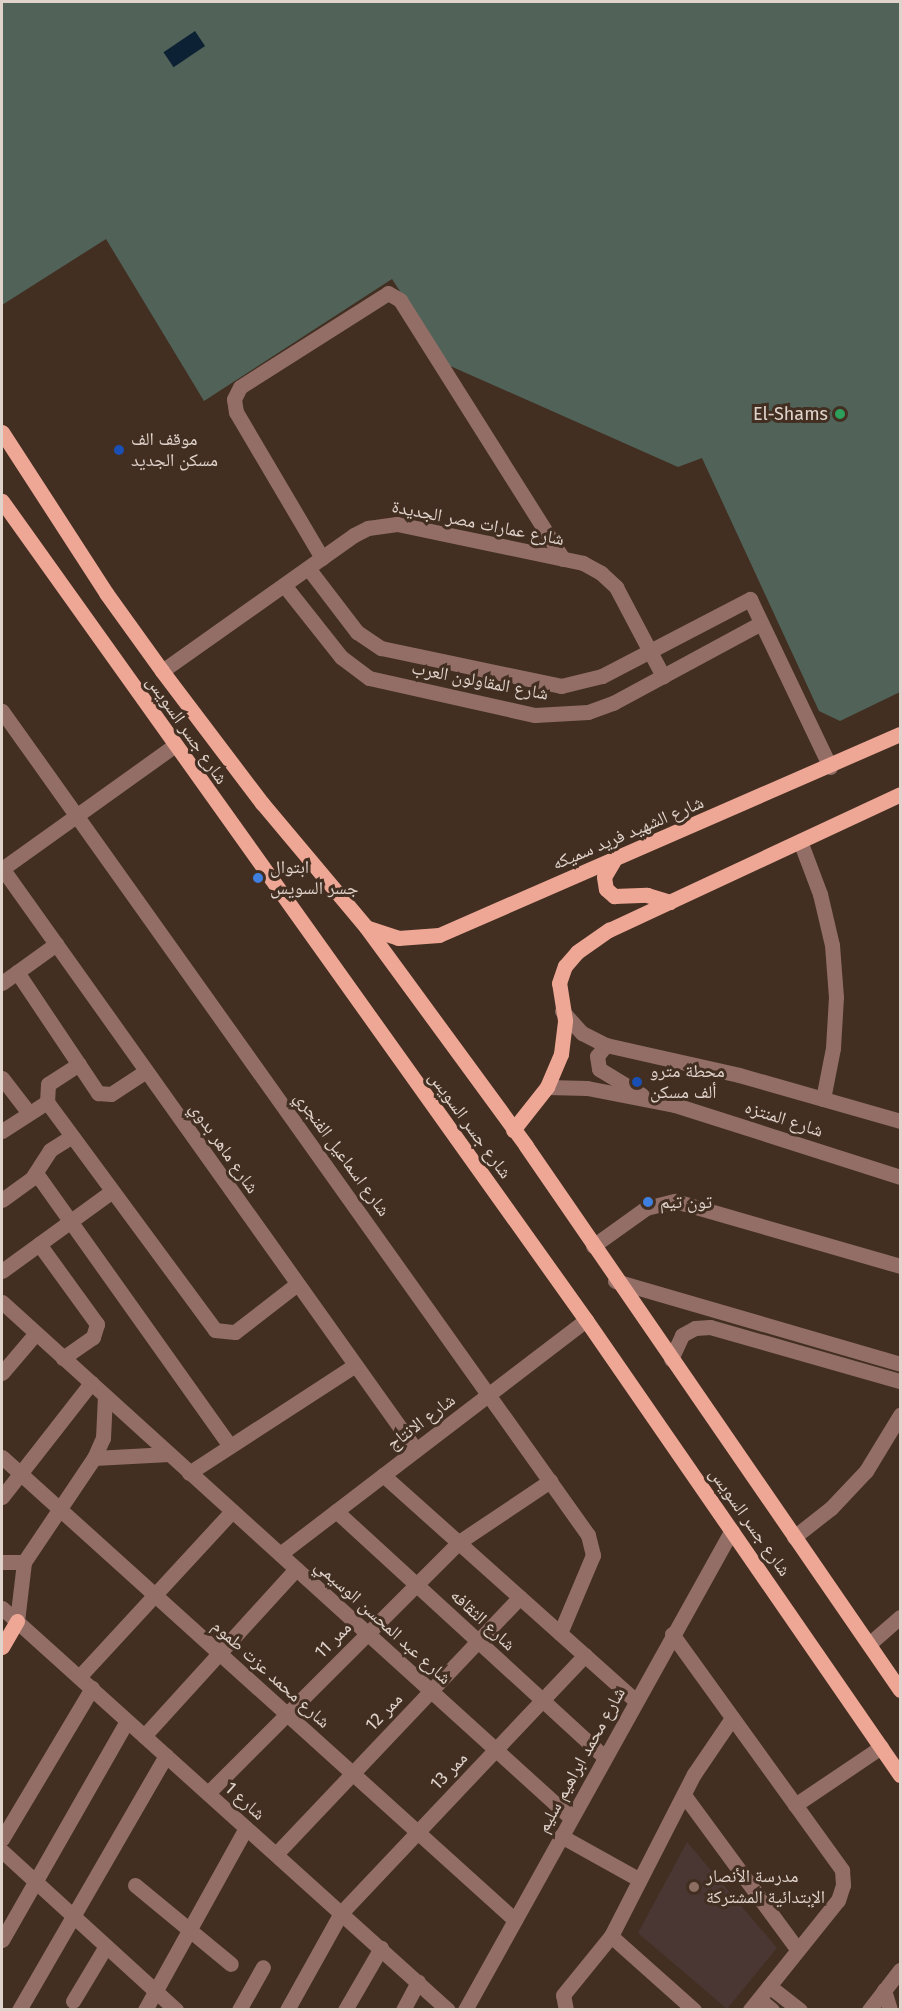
<!DOCTYPE html>
<html>
<head>
<meta charset="utf-8">
<style>
  body { margin:0 }
  #map { position:relative; width:902px; height:2011px; overflow:hidden; background:#422f22; font-family:"Fira Sans","Noto Naskh Arabic",sans-serif }
  div>[style] { position:absolute }
  .education>* { inset:0; background:#4a3632 }
  .green>* { inset:0; background:#516258 }
  .water>* { inset:0; background:#0d2134; transform-origin:0 0 }
  .minor>* { height:15px; margin:-7.5px; padding:0 7.5px; transform-origin:7.5px; border-radius:7.5px; background:#926e66 }
  .major>* { height:15px; margin:-7.5px; padding:0 7.5px; transform-origin:7.5px; border-radius:7.5px; background:#efa795 }
  .dots>* { width:16px; height:16px; translate:-50% -50%; box-sizing:border-box; border:3px solid #422f22; border-radius:50% }
  span { translate:-50% -50%; white-space:nowrap; text-align:center; line-height:1.15; -webkit-text-stroke:6px #422f22; paint-order:stroke }
  .poi-label { font-size:18px; color:#e0d3cb }
  .right { translate:-100% -50%; text-align:right }
  .left { translate:0 -50%; text-align:left }
  .street-label { font-size:18px; color:#e0d3cb }
  .frame { position:absolute; inset:0; border:3px solid #e0d3cb; pointer-events:none }
</style>
</head>
<body>
<div id="map">
  <div class="education">
    <div style="clip-path:polygon(687px 1842px,777px 1948px,727px 2009px,638px 1933px)"></div>
  </div>
  <div class="green">
    <div style="clip-path:polygon(2px 2px,900px 2px,900px 692px,840px 721px,819px 711px,702px 458px,678px 467px,448px 365px,392px 279px,204px 401px,106px 239px,2px 305px)"></div>
  </div>
  <div class="water">
    <div style="left:195px;top:31px;width:18px;height:38px;rotate:56deg"></div>
  </div>
  <div class="minor">
    <div style="left:322px;top:558px;width:169px;rotate:-120.5deg"></div>
    <div style="left:236px;top:412px;width:13px;rotate:-99deg"></div>
    <div style="left:234px;top:399px;width:13px;rotate:-63deg"></div>
    <div style="left:240px;top:387px;width:175px;rotate:-32.4deg"></div>
    <div style="left:388px;top:293px;width:14px;rotate:30deg"></div>
    <div style="left:400px;top:300px;width:306px;rotate:57.8deg"></div>
    <div style="left:308px;top:568px;width:81px;rotate:52.6deg"></div>
    <div style="left:357px;top:632px;width:29px;rotate:34deg"></div>
    <div style="left:381px;top:648px;width:184px;rotate:11.9deg"></div>
    <div style="left:561px;top:686px;width:42px;rotate:-13.7deg"></div>
    <div style="left:602px;top:676px;width:167px;rotate:-27.5deg"></div>
    <div style="left:750px;top:599px;width:186px;rotate:64.5deg"></div>
    <div style="left:284px;top:585px;width:92px;rotate:51.6deg"></div>
    <div style="left:341px;top:657px;width:35px;rotate:37deg"></div>
    <div style="left:369px;top:678px;width:170px;rotate:12.6deg"></div>
    <div style="left:535px;top:715px;width:53px;rotate:-3.2deg"></div>
    <div style="left:588px;top:712px;width:27px;rotate:-20deg"></div>
    <div style="left:613px;top:703px;width:168px;rotate:-28.4deg"></div>
    <div style="left:162px;top:671px;width:235px;rotate:-35.3deg"></div>
    <div style="left:354px;top:535px;width:16px;rotate:-27deg"></div>
    <div style="left:368px;top:528px;width:29px;rotate:-8deg"></div>
    <div style="left:397px;top:524px;width:190px;rotate:11.8deg"></div>
    <div style="left:583px;top:563px;width:21px;rotate:29deg"></div>
    <div style="left:601px;top:573px;width:21px;rotate:43deg"></div>
    <div style="left:616px;top:587px;width:101px;rotate:62.2deg"></div>
    <div style="left:2px;top:711px;width:1011px;rotate:54.58deg"></div>
    <div style="left:588px;top:1535px;width:21px;rotate:76deg"></div>
    <div style="left:593px;top:1555px;width:85px;rotate:112.9deg"></div>
    <div style="left:800px;top:841px;width:57px;rotate:69.3deg"></div>
    <div style="left:820px;top:894px;width:52px;rotate:76.8deg"></div>
    <div style="left:832px;top:945px;width:52px;rotate:85.6deg"></div>
    <div style="left:836px;top:997px;width:51px;rotate:93.4deg"></div>
    <div style="left:833px;top:1048px;width:52px;rotate:101.1deg"></div>
    <div style="left:2px;top:868px;width:714px;rotate:54.57deg"></div>
    <div style="left:2px;top:869px;width:211px;rotate:-35.6deg"></div>
    <div style="left:17px;top:972px;width:146px;rotate:56.2deg"></div>
    <div style="left:98px;top:1093px;width:13px;rotate:4deg"></div>
    <div style="left:111px;top:1094px;width:42px;rotate:-33.3deg"></div>
    <div style="left:2px;top:983px;width:67px;rotate:-35.8deg"></div>
    <div style="left:562px;top:1011px;width:30px;rotate:48deg"></div>
    <div style="left:582px;top:1033px;width:27px;rotate:27deg"></div>
    <div style="left:606px;top:1045px;width:136px;rotate:12.7deg"></div>
    <div style="left:739px;top:1075px;width:167px;rotate:15.9deg"></div>
    <div style="left:606px;top:1045px;width:14px;rotate:129deg"></div>
    <div style="left:597px;top:1056px;width:13px;rotate:81deg"></div>
    <div style="left:599px;top:1069px;width:50px;rotate:31.2deg"></div>
    <div style="left:79px;top:1064px;width:37px;rotate:147deg"></div>
    <div style="left:48px;top:1084px;width:18px;rotate:93deg"></div>
    <div style="left:47px;top:1102px;width:283px;rotate:53.6deg"></div>
    <div style="left:215px;top:1330px;width:20px;rotate:6deg"></div>
    <div style="left:235px;top:1332px;width:78px;rotate:-37.7deg"></div>
    <div style="left:2px;top:1078px;width:44px;rotate:52.4deg"></div>
    <div style="left:547px;top:1087px;width:40px;rotate:1.4deg"></div>
    <div style="left:587px;top:1088px;width:90px;rotate:10.9deg"></div>
    <div style="left:675px;top:1105px;width:236px;rotate:17.7deg"></div>
    <div style="left:2px;top:1131px;width:54px;rotate:-32.8deg"></div>
    <div style="left:36px;top:1173px;width:335px;rotate:54.6deg"></div>
    <div style="left:2px;top:1200px;width:37px;rotate:-36deg"></div>
    <div style="left:32px;top:1178px;width:33px;rotate:-57deg"></div>
    <div style="left:50px;top:1150px;width:26px;rotate:-32deg"></div>
    <div style="left:39px;top:1244px;width:99px;rotate:54.1deg"></div>
    <div style="left:97px;top:1324px;width:14px;rotate:107deg"></div>
    <div style="left:93px;top:1337px;width:37px;rotate:145deg"></div>
    <div style="left:593px;top:1246px;width:65px;rotate:-35.6deg"></div>
    <div style="left:646px;top:1208px;width:30px;rotate:-14deg"></div>
    <div style="left:675px;top:1201px;width:234px;rotate:16.1deg"></div>
    <div style="left:2px;top:1271px;width:136px;rotate:-36deg"></div>
    <div style="left:615px;top:1281px;width:297px;rotate:16.2deg"></div>
    <div style="left:2px;top:1302px;width:768px;rotate:42.2deg"></div>
    <div style="left:671px;top:1359px;width:26px;rotate:-65deg"></div>
    <div style="left:682px;top:1335px;width:15px;rotate:-28deg"></div>
    <div style="left:695px;top:1328px;width:15px;rotate:-4deg"></div>
    <div style="left:710px;top:1327px;width:198px;rotate:15.9deg"></div>
    <div style="left:2px;top:1373px;width:52px;rotate:-49.6deg"></div>
    <div style="left:2px;top:1457px;width:691px;rotate:42.07deg"></div>
    <div style="left:94px;top:1458px;width:75px;rotate:-3.1deg"></div>
    <div style="left:189px;top:1473px;width:198px;rotate:-33deg"></div>
    <div style="left:383px;top:1475px;width:339px;rotate:41.8deg"></div>
    <div style="left:2px;top:1497px;width:145px;rotate:-52deg"></div>
    <div style="left:336px;top:1511px;width:364px;rotate:42.5deg"></div>
    <div style="left:794px;top:1537px;width:47px;rotate:-38.1deg"></div>
    <div style="left:831px;top:1508px;width:51px;rotate:-46.6deg"></div>
    <div style="left:866px;top:1471px;width:66px;rotate:-58.7deg"></div>
    <div style="left:280px;top:1554px;width:385px;rotate:-37.4deg"></div>
    <div style="left:2px;top:1562px;width:22px"></div>
    <div style="left:2px;top:1608px;width:600px;rotate:42.03deg"></div>
    <div style="left:17px;top:1621px;width:59px;rotate:-83.2deg"></div>
    <div style="left:24px;top:1562px;width:125px;rotate:-56.1deg"></div>
    <div style="left:94px;top:1458px;width:22px;rotate:-66deg"></div>
    <div style="left:103px;top:1438px;width:42px;rotate:-87.3deg"></div>
    <div style="left:672px;top:1634px;width:291px;rotate:54.2deg"></div>
    <div style="left:842px;top:1870px;width:15px;rotate:86deg"></div>
    <div style="left:843px;top:1885px;width:16px;rotate:108deg"></div>
    <div style="left:838px;top:1900px;width:141px;rotate:128.7deg"></div>
    <div style="left:869px;top:1644px;width:41px;rotate:-41.1deg"></div>
    <div style="left:79px;top:1677px;width:226px;rotate:-47.3deg"></div>
    <div style="left:144px;top:1736px;width:226px;rotate:-47.7deg"></div>
    <div style="left:208px;top:1793px;width:355px;rotate:-45deg"></div>
    <div style="left:459px;top:1542px;width:110px;rotate:-33.8deg"></div>
    <div style="left:684px;top:1795px;width:192px;rotate:53.7deg"></div>
    <div style="left:795px;top:1805px;width:104px;rotate:-34deg"></div>
    <div style="left:561px;top:1836px;width:90px;rotate:29.1deg"></div>
    <div style="left:2px;top:1839px;width:176px;rotate:-59.2deg"></div>
    <div style="left:2px;top:1851px;width:236px;rotate:42.4deg"></div>
    <div style="left:276px;top:1854px;width:354px;rotate:-46.5deg"></div>
    <div style="left:135px;top:1885px;width:124px;rotate:39.5deg"></div>
    <div style="left:611px;top:1936px;width:111px;rotate:41.7deg"></div>
    <div style="left:2px;top:1940px;width:252px;rotate:-60.3deg"></div>
    <div style="left:769px;top:1986px;width:39px;rotate:38deg"></div>
    <div style="left:884px;top:1990px;width:21px;rotate:73deg"></div>
    <div style="left:759px;top:1999px;width:17px;rotate:40deg"></div>
    <div style="left:73px;top:2001px;width:64px;rotate:-59deg"></div>
    <div style="left:19px;top:2010px;width:294px;rotate:-60deg"></div>
    <div style="left:145px;top:2010px;width:208px;rotate:-61deg"></div>
    <div style="left:239px;top:2010px;width:49px;rotate:-60.8deg"></div>
    <div style="left:287px;top:2010px;width:111px;rotate:-60.9deg"></div>
    <div style="left:341px;top:1913px;width:355px;rotate:-46.6deg"></div>
    <div style="left:345px;top:2010px;width:72px;rotate:-59.9deg"></div>
    <div style="left:403px;top:2010px;width:32px;rotate:-62deg"></div>
    <div style="left:465px;top:2010px;width:549px;rotate:-60.92deg"></div>
    <div style="left:566px;top:2010px;width:15px;rotate:-101deg"></div>
    <div style="left:563px;top:1995px;width:76px;rotate:-50.9deg"></div>
    <div style="left:611px;top:1936px;width:182px;rotate:-62.9deg"></div>
    <div style="left:694px;top:1774px;width:68px;rotate:-55.8deg"></div>
    <div style="left:869px;top:2010px;width:51px;rotate:-52.2deg"></div>
  </div>
  <div class="major">
    <div style="left:2px;top:432px;width:192px;rotate:57.1deg"></div>
    <div style="left:106px;top:593px;width:96px;rotate:54.3deg"></div>
    <div style="left:162px;top:671px;width:166px;rotate:52.9deg"></div>
    <div style="left:262px;top:803px;width:162px;rotate:50deg"></div>
    <div style="left:366px;top:927px;width:271px;rotate:53.8deg"></div>
    <div style="left:526px;top:1146px;width:660px;rotate:55.49deg"></div>
    <div style="left:2px;top:501px;width:1006px;rotate:54.51deg"></div>
    <div style="left:586px;top:1320px;width:553px;rotate:55.39deg"></div>
    <div style="left:613px;top:862px;width:17px;rotate:121deg"></div>
    <div style="left:604px;top:877px;width:12px;rotate:81deg"></div>
    <div style="left:606px;top:889px;width:11px;rotate:41deg"></div>
    <div style="left:614px;top:896px;width:33px;rotate:-2deg"></div>
    <div style="left:647px;top:895px;width:24px;rotate:17deg"></div>
    <div style="left:368px;top:928px;width:32px;rotate:18deg"></div>
    <div style="left:398px;top:938px;width:41px;rotate:-4.2deg"></div>
    <div style="left:439px;top:935px;width:503px;rotate:-23.56deg"></div>
    <div style="left:513px;top:1130px;width:55px;rotate:-51.7deg"></div>
    <div style="left:547px;top:1087px;width:36px;rotate:-67deg"></div>
    <div style="left:561px;top:1054px;width:34px;rotate:-83deg"></div>
    <div style="left:565px;top:1020px;width:37px;rotate:-99deg"></div>
    <div style="left:559px;top:983px;width:18px;rotate:-71deg"></div>
    <div style="left:565px;top:966px;width:18px;rotate:-49deg"></div>
    <div style="left:577px;top:952px;width:39px;rotate:-35deg"></div>
    <div style="left:609px;top:930px;width:321px;rotate:-25deg"></div>
    <div style="left:2px;top:1647px;width:30px;rotate:-60deg"></div>
  </div>
  <div class="dots">
    <div style="left:840px;top:414px;background:#2e9e5b"></div>
    <div style="left:119px;top:450px;background:#1a4fb4"></div>
    <div style="left:258px;top:878px;background:#3f7fe0"></div>
    <div style="left:637px;top:1082px;background:#1a4fb4"></div>
    <div style="left:648px;top:1202px;background:#3f7fe0"></div>
    <div style="left:694px;top:1887px;background:#8d6e63"></div>
  </div>
  <div class="poi-label">
    <span class="right" style="left:828px;top:414px">El-Shams</span>
    <span class="left" style="left:131px;top:450px">موقف الف<br>مسكن الجديد</span>
    <span class="left" style="left:270px;top:878px">ابتوال<br>جسر السويس</span>
    <span class="left" style="left:650px;top:1082px">محطة مترو<br>ألف مسكن</span>
    <span class="left" style="left:660px;top:1202px">تون تيم</span>
    <span class="left" style="left:706px;top:1887px">مدرسة الأنصار<br>الإبتدائية المشتركة</span>
  </div>
  <div class="street-label">
    <span style="left:478px;top:523px;rotate:11deg">شارع عمارات مصر الجديدة</span>
    <span style="left:480px;top:681px;rotate:11deg">شارع المقاولون العرب</span>
    <span style="left:187px;top:730px;rotate:55deg">شارع جسر السويس</span>
    <span style="left:628px;top:833px;rotate:-23deg">شارع الشهيد فريد سميكه</span>
    <span style="left:784px;top:1119px;rotate:18deg">شارع المنتزه</span>
    <span style="left:470px;top:1125px;rotate:54deg">شارع جسر السويس</span>
    <span style="left:224px;top:1148px;rotate:55deg">شارع ماهر بدوي</span>
    <span style="left:342px;top:1154px;rotate:54deg">شارع اسماعيل الفنجري</span>
    <span style="left:421px;top:1422px;rotate:-37deg">شارع الانتاج</span>
    <span style="left:750px;top:1522px;rotate:55deg">شارع جسر السويس</span>
    <span style="left:483px;top:1620px;rotate:43deg">شارع الثقافه</span>
    <span style="left:383px;top:1622px;rotate:42deg">شارع عبد المحسن الوسيمي</span>
    <span style="left:333px;top:1640px;rotate:-45deg">ممر 11</span>
    <span style="left:271px;top:1674px;rotate:42deg">شارع محمد عزت طموم</span>
    <span style="left:384px;top:1712px;rotate:-46deg">ممر 12</span>
    <span style="left:581px;top:1760px;rotate:-61deg">شارع محمد ابراهيم سليم</span>
    <span style="left:449px;top:1771px;rotate:-46deg">ممر 13</span>
    <span style="left:245px;top:1801px;rotate:42deg">شارع 1</span>
  </div>
  <div class="frame"></div>
</div>
</body>
</html>
